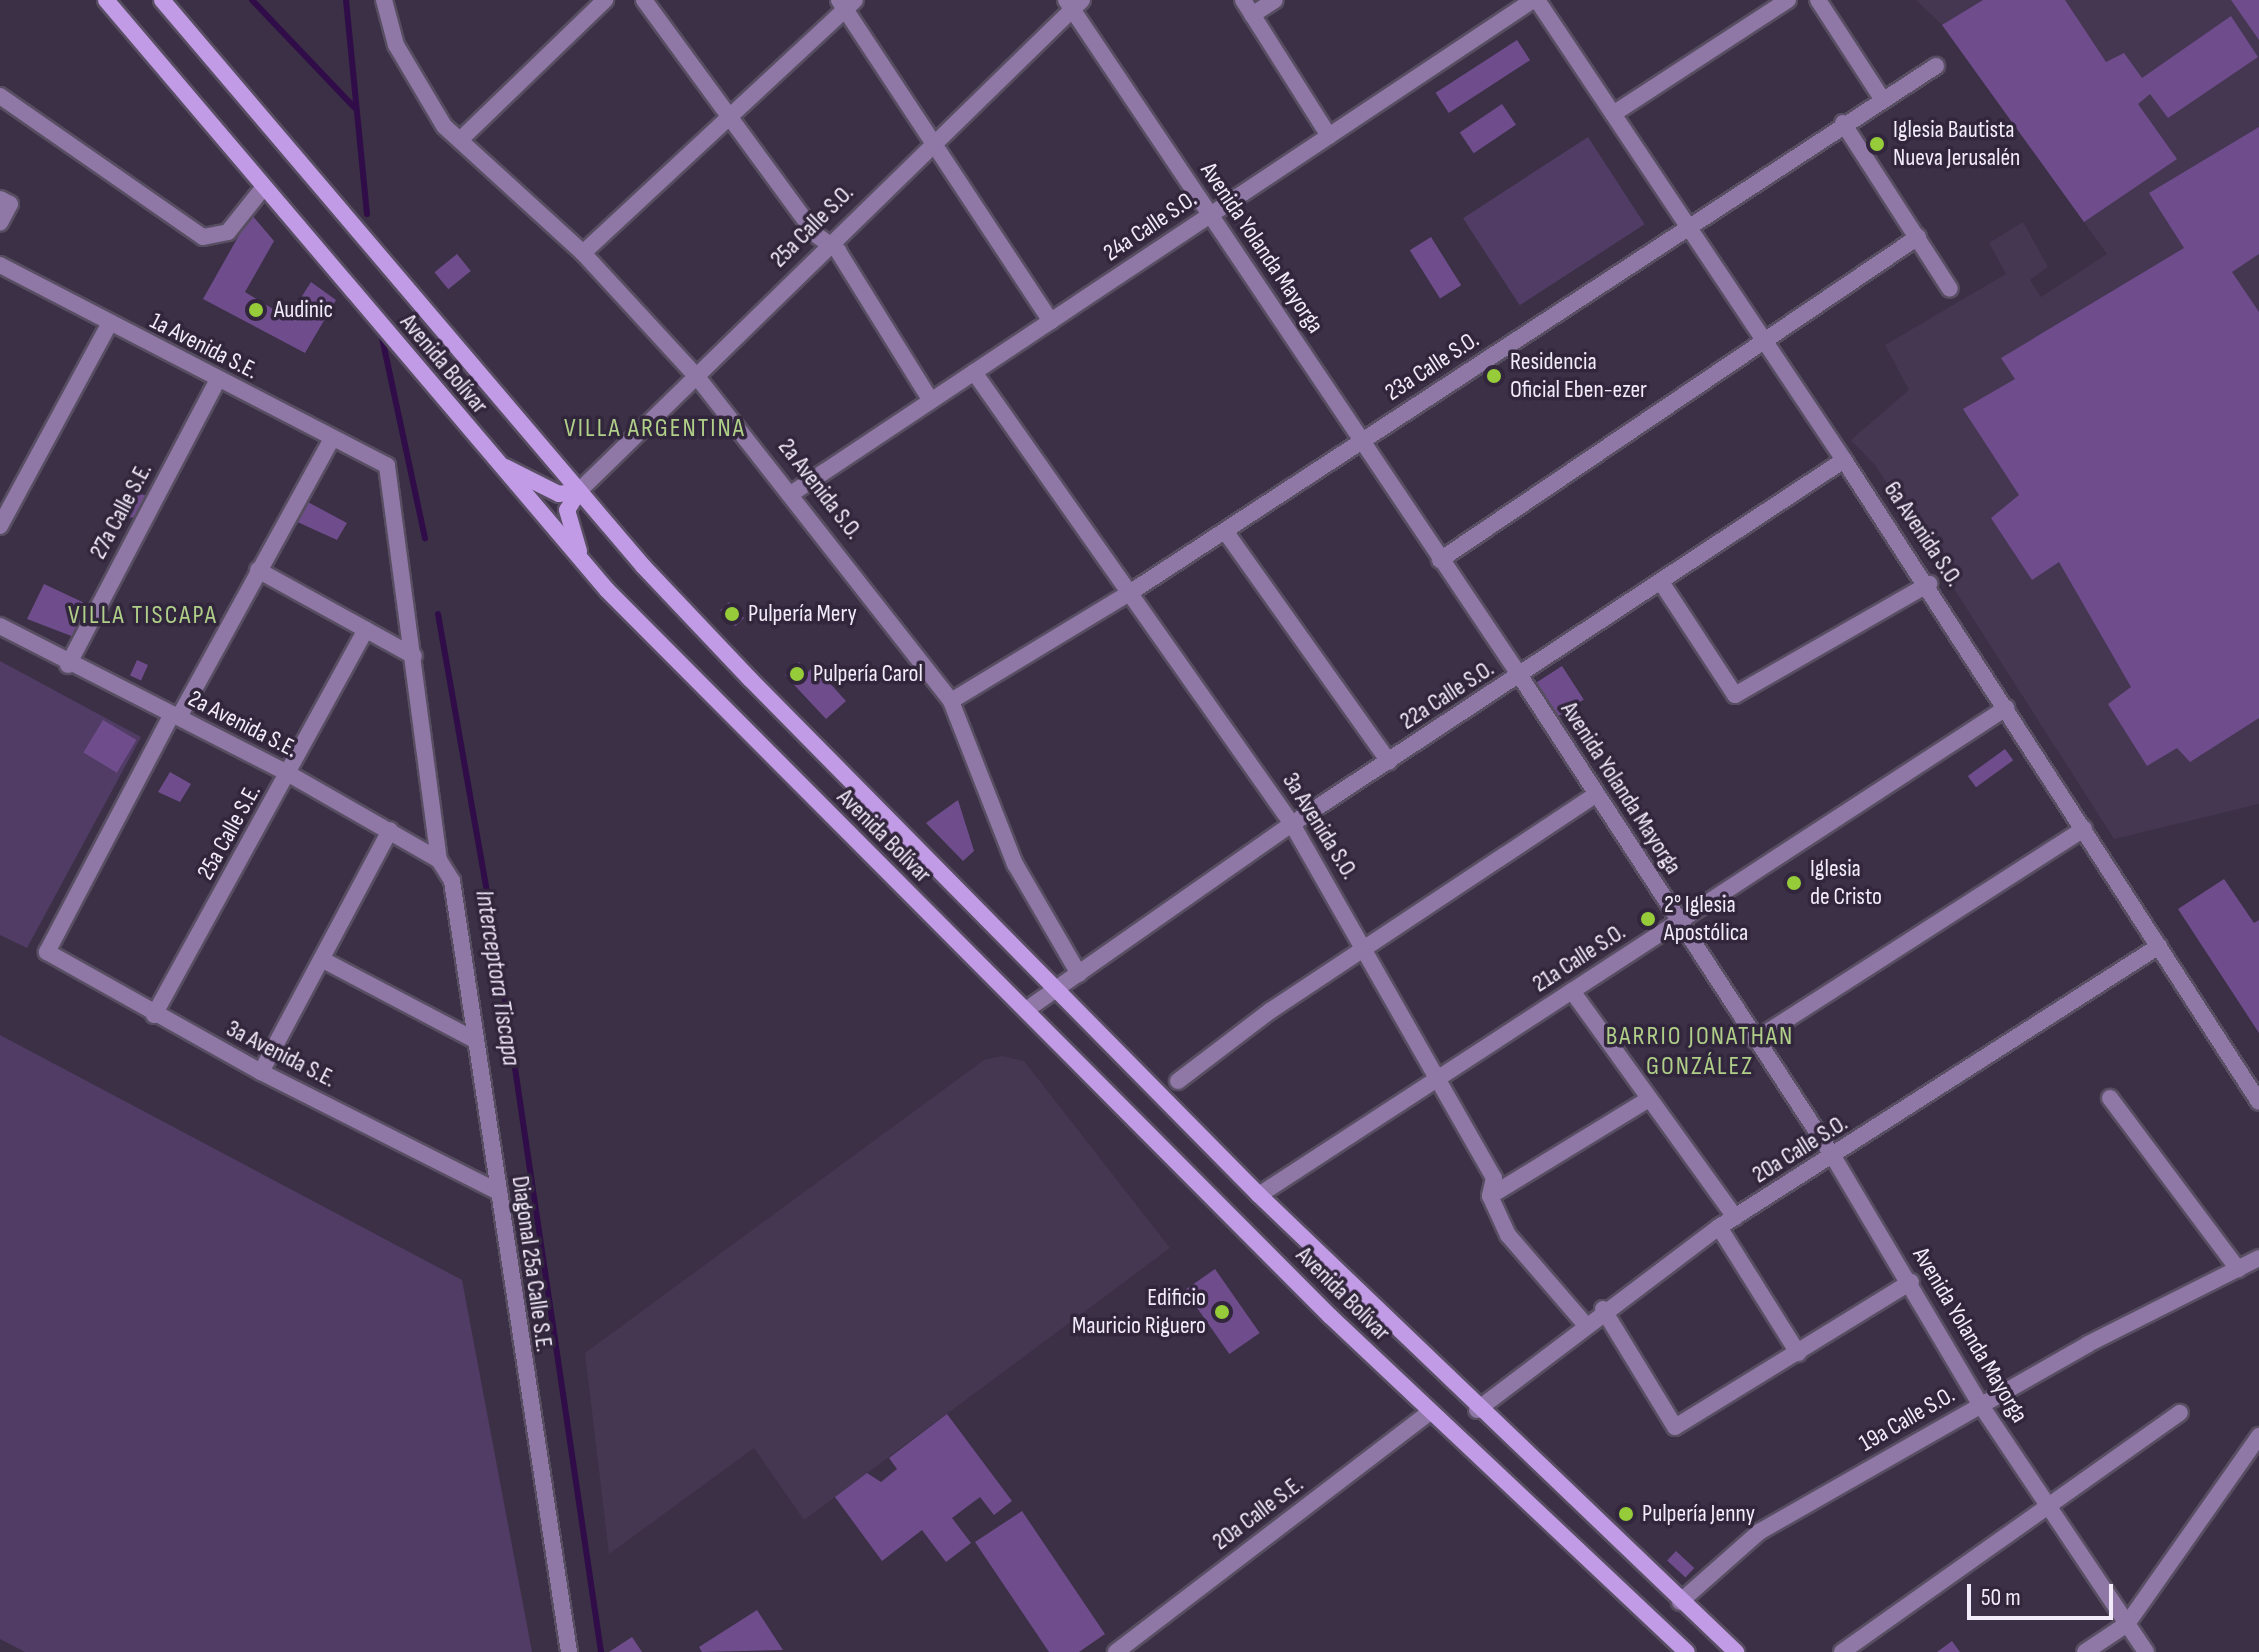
<!DOCTYPE html>
<html>
<head>
<meta charset="utf-8">
<style>
  body { margin:0 }
  #map { position:relative; width:2259px; height:1652px; overflow:hidden; background:#3b3045; font-family:"Sofia Sans Condensed",sans-serif }
  div>[style] { position:absolute }
  .built>* { inset:0; background:#453652 }
  .green>* { inset:0; background:#513c65; transform-origin:0 0 }
  .stream>* { height:6px; margin:-3px; padding:0 3px; transform-origin:3px; border-radius:3px; background:#300d48 }
  .building>* { inset:0; background:#6f4d8c; transform-origin:0 0 }
  .roads { filter:drop-shadow(2px 0 #584e62) drop-shadow(-2px 0 #584e62) drop-shadow(0 2px #584e62) drop-shadow(0 -2px #584e62) }
  .minor>* { height:16px; margin:-8px; padding:0 8px; transform-origin:8px; border-radius:8px; background:#8f77a6 }
  .tertiary>* { height:16px; margin:-8px; padding:0 8px; transform-origin:8px; border-radius:8px; background:#8f77a6 }
  .secondary>* { height:16px; margin:-8px; padding:0 8px; transform-origin:8px; border-radius:8px; background:#c29be6 }
  .dots>* { width:22px; height:22px; translate:-50% -50%; box-sizing:border-box; border:4px solid #31263b; border-radius:50% }
  span { translate:-50% -50%; white-space:nowrap; text-align:center; line-height:1.15; -webkit-text-stroke:7px #31263b; paint-order:stroke }
  .poi-label { font-size:24px; color:#f2ebf9 }
  .left { translate:0 -50%; text-align:left }
  .right { translate:-100% -50%; text-align:right }
  .street-label { font-size:24px; color:#f2ebf9 }
  .neighbourhood-label { font-size:26px; color:#b0cf89; letter-spacing:2px }
  .water-label { font-size:26px; color:#e8dff2; font-style:italic }
  .scale { position:absolute; left:1967px; top:1584px; width:146px; height:36px; box-sizing:border-box; border:4px solid #f2ebf9; border-top:0; padding-left:10px; font-size:24px; line-height:28px; white-space:nowrap; color:#f2ebf9; -webkit-text-stroke:6px #31263b; paint-order:stroke }
</style>
</head>
<body>
<div id="map">
  <div class="built">
    <div style="clip-path:polygon(1916px 0,2259px 0,2259px 804px,2114px 839px,1875px 465px,1851px 440px,1909px 390px,1885px 345px,2006px 274px,1989px 243px,2023px 222px,2048px 267px,2030px 280px,2041px 297px,2107px 254px,1943px 26px)"></div>
    <div style="clip-path:polygon(1002px 1056px,1024px 1061px,1170px 1248px,804px 1520px,754px 1448px,609px 1554px,585px 1353px,984px 1060px)"></div>
  </div>
  <div class="green">
    <div style="left:1588px;top:137px;width:104px;height:149px;rotate:57deg"></div>
    <div style="clip-path:polygon(0 661px,141px 737px,27px 948px,0 935px)"></div>
    <div style="clip-path:polygon(0 1035px,462px 1280px,532px 1652px,25px 1652px,0 1639px)"></div>
  </div>
  <div class="stream">
    <div style="left:252px;top:0;width:148px;rotate:46.4deg"></div>
    <div style="left:346px;top:0;width:215px;rotate:84.4deg"></div>
    <div style="left:381px;top:333px;width:210px;rotate:77.9deg"></div>
    <div style="left:438px;top:614px;width:364px;rotate:80deg"></div>
    <div style="left:501px;top:973px;width:686px;rotate:81.62deg"></div>
  </div>
  <div class="building">
    <div style="clip-path:polygon(1983px 0,2065px 0,2106px 62px,2124px 53px,2142px 78px,2231px 16px,2258px 57px,2168px 118px,2150px 94px,2138px 104px,2177px 159px,2084px 222px,1942px 25px)"></div>
    <div style="clip-path:polygon(2231px 0,2259px 0,2259px 40px)"></div>
    <div style="left:1517px;top:40px;width:24px;height:97px;rotate:57deg"></div>
    <div style="left:1502px;top:104px;width:25px;height:51px;rotate:56deg"></div>
    <div style="clip-path:polygon(2259px 127px,2259px 254px,2232px 272px,2259px 312px,2259px 718px,2190px 762px,2177px 748px,2147px 766px,2108px 704px,2131px 687px,2059px 562px,2032px 580px,1991px 518px,2019px 495px,1963px 409px,2015px 379px,2001px 358px,2184px 248px,2149px 193px)"></div>
    <div style="clip-path:polygon(251px 214px,274px 241px,245px 292px,288px 318px,311px 282px,336px 300px,305px 353px,203px 299px)"></div>
    <div style="left:1431px;top:237px;width:57px;height:25px;rotate:58deg"></div>
    <div style="left:457px;top:254px;width:22px;height:29px;rotate:51deg"></div>
    <div style="clip-path:polygon(138px 493px,150px 497px,140px 517px,124px 518px)"></div>
    <div style="clip-path:polygon(304px 500px,347px 523px,337px 540px,293px 520px)"></div>
    <div style="clip-path:polygon(44px 584px,91px 606px,74px 637px,27px 619px)"></div>
    <div style="left:729px;top:602px;width:22px;height:12px;rotate:47deg"></div>
    <div style="left:137px;top:660px;width:12px;height:17px;rotate:24deg"></div>
    <div style="clip-path:polygon(799px 662px,808px 672px,814px 666px,846px 701px,826px 719px,785px 675px)"></div>
    <div style="left:1562px;top:666px;width:40px;height:30px;rotate:57deg"></div>
    <div style="left:103px;top:720px;width:39px;height:38px;rotate:31deg"></div>
    <div style="left:2005px;top:749px;width:14px;height:46px;rotate:54deg"></div>
    <div style="clip-path:polygon(170px 772px,191px 784px,180px 802px,158px 792px)"></div>
    <div style="clip-path:polygon(958px 800px,974px 851px,963px 861px,926px 823px)"></div>
    <div style="clip-path:polygon(2224px 879px,2254px 923px,2259px 920px,2259px 1033px,2178px 909px)"></div>
    <div style="left:1215px;top:1269px;width:78px;height:37px;rotate:55deg"></div>
    <div style="clip-path:polygon(947px 1414px,1012px 1501px,994px 1515px,980px 1497px,952px 1518px,971px 1543px,946px 1562px,922px 1530px,882px 1561px,835px 1497px,867px 1473px,881px 1482px,897px 1469px,889px 1458px)"></div>
    <div style="left:1623px;top:1504px;width:19px;height:8px;rotate:51deg"></div>
    <div style="clip-path:polygon(1022px 1511px,1105px 1634px,1079px 1652px,1049px 1652px,975px 1542px)"></div>
    <div style="left:1676px;top:1551px;width:25px;height:13px;rotate:43deg"></div>
    <div style="clip-path:polygon(757px 1610px,783px 1650px,702px 1652px,699px 1647px)"></div>
    <div style="clip-path:polygon(632px 1637px,642px 1652px,609px 1652px)"></div>
    <div style="clip-path:polygon(1952px 1641px,1960px 1652px,1937px 1652px)"></div>
  </div>
  <div class="roads">
    <div class="minor">
      <div style="left:384px;top:0;width:47px;rotate:75.1deg"></div>
      <div style="left:396px;top:45px;width:94px;rotate:59.3deg"></div>
      <div style="left:444px;top:126px;width:188px;rotate:42.4deg"></div>
      <div style="left:583px;top:253px;width:170px;rotate:47.4deg"></div>
      <div style="left:698px;top:378px;width:410px;rotate:51.9deg"></div>
      <div style="left:951px;top:701px;width:175px;rotate:68.6deg"></div>
      <div style="left:1015px;top:864px;width:127px;rotate:59.8deg"></div>
      <div style="left:644px;top:0;width:290px;rotate:53.8deg"></div>
      <div style="left:815px;top:234px;width:29px;rotate:36deg"></div>
      <div style="left:838px;top:251px;width:176px;rotate:58.2deg"></div>
      <div style="left:839px;top:0;width:385px;rotate:56.6deg"></div>
      <div style="left:1066px;top:0;width:814px;rotate:56.11deg"></div>
      <div style="left:1520px;top:676px;width:575px;rotate:56.92deg"></div>
      <div style="left:1834px;top:1158px;width:286px;rotate:59.3deg"></div>
      <div style="left:1980px;top:1404px;width:298px;rotate:56.2deg"></div>
      <div style="left:1243px;top:0;width:161px;rotate:57.7deg"></div>
      <div style="left:1537px;top:0;width:553px;rotate:56.28deg"></div>
      <div style="left:1818px;top:0;width:119px;rotate:57deg"></div>
      <div style="left:1252px;top:15px;width:27px;rotate:-33deg"></div>
      <div style="left:0;top:96px;width:247px;rotate:34.8deg"></div>
      <div style="left:203px;top:237px;width:25px;rotate:-11deg"></div>
      <div style="left:228px;top:232px;width:56px;rotate:-51.5deg"></div>
      <div style="left:1613px;top:114px;width:209px;rotate:-33.1deg"></div>
      <div style="left:1843px;top:123px;width:197px;rotate:57.2deg"></div>
      <div style="left:460px;top:140px;width:202px;rotate:-44deg"></div>
      <div style="left:0;top:199px;width:11px;rotate:27deg"></div>
      <div style="left:10px;top:204px;width:21px;rotate:118deg"></div>
      <div style="left:583px;top:253px;width:371px;rotate:-42.9deg"></div>
      <div style="left:0;top:265px;width:436px;rotate:27.4deg"></div>
      <div style="left:387px;top:466px;width:397px;rotate:82.5deg"></div>
      <div style="left:974px;top:372px;width:553px;rotate:54.87deg"></div>
      <div style="left:1292px;top:824px;width:408px;rotate:60.3deg"></div>
      <div style="left:1494px;top:1178px;width:18px;rotate:103deg"></div>
      <div style="left:1490px;top:1196px;width:43px;rotate:65.2deg"></div>
      <div style="left:1508px;top:1235px;width:116px;rotate:49.2deg"></div>
      <div style="left:794px;top:492px;width:888px;rotate:-33.65deg"></div>
      <div style="left:0;top:526px;width:230px;rotate:-61.6deg"></div>
      <div style="left:1225px;top:531px;width:283px;rotate:54.6deg"></div>
      <div style="left:1440px;top:560px;width:577px;rotate:-34.05deg"></div>
      <div style="left:258px;top:570px;width:178px;rotate:28.9deg"></div>
      <div style="left:1661px;top:582px;width:135px;rotate:56.8deg"></div>
      <div style="left:1735px;top:695px;width:224px;rotate:-29.8deg"></div>
      <div style="left:0;top:626px;width:325px;rotate:27.1deg"></div>
      <div style="left:289px;top:774px;width:173px;rotate:29.8deg"></div>
      <div style="left:439px;top:860px;width:25px;rotate:58deg"></div>
      <div style="left:452px;top:881px;width:780px;rotate:81.37deg"></div>
      <div style="left:68px;top:665px;width:321px;rotate:-62.3deg"></div>
      <div style="left:951px;top:701px;width:214px;rotate:-31.2deg"></div>
      <div style="left:1134px;top:590px;width:958px;rotate:-33.16deg"></div>
      <div style="left:172px;top:714px;width:269px;rotate:117.7deg"></div>
      <div style="left:47px;top:952px;width:245px;rotate:29.3deg"></div>
      <div style="left:261px;top:1072px;width:264px;rotate:26.8deg"></div>
      <div style="left:179px;top:717px;width:317px;rotate:-61.2deg"></div>
      <div style="left:323px;top:960px;width:172px;rotate:27.8deg"></div>
      <div style="left:1572px;top:991px;width:279px;rotate:54.2deg"></div>
      <div style="left:154px;top:1015px;width:440px;rotate:-61.2deg"></div>
      <div style="left:1755px;top:1040px;width:391px;rotate:-32.7deg"></div>
      <div style="left:261px;top:1072px;width:274px;rotate:-61.9deg"></div>
      <div style="left:1178px;top:1081px;width:116px;rotate:-37.3deg"></div>
      <div style="left:1270px;top:1011px;width:392px;rotate:-33.6deg"></div>
      <div style="left:2110px;top:1098px;width:214px;rotate:53.2deg"></div>
      <div style="left:1259px;top:1195px;width:892px;rotate:-33.1deg"></div>
      <div style="left:1490px;top:1196px;width:184px;rotate:-31.4deg"></div>
      <div style="left:1719px;top:1227px;width:149px;rotate:57.9deg"></div>
      <div style="left:1603px;top:1309px;width:138px;rotate:58.6deg"></div>
      <div style="left:1675px;top:1427px;width:277px;rotate:-31.6deg"></div>
      <div style="left:1477px;top:1410px;width:303px;rotate:-37.1deg"></div>
      <div style="left:1719px;top:1227px;width:522px;rotate:-32.56deg"></div>
      <div style="left:1680px;top:1602px;width:106px;rotate:-41.5deg"></div>
      <div style="left:1759px;top:1532px;width:379px;rotate:-29.7deg"></div>
      <div style="left:2088px;top:1344px;width:191px;rotate:-26.7deg"></div>
      <div style="left:1116px;top:1652px;width:394px;rotate:-37.4deg"></div>
      <div style="left:1842px;top:1652px;width:414px;rotate:-35.3deg"></div>
      <div style="left:2085px;top:1652px;width:50px;rotate:-33.7deg"></div>
      <div style="left:2127px;top:1624px;width:230px;rotate:-54.9deg"></div>
    </div>
    <div class="tertiary">
      <div style="left:579px;top:491px;width:703px;rotate:-44.31deg"></div>
      <div style="left:1026px;top:1010px;width:325px;rotate:-35deg"></div>
      <div style="left:1292px;top:824px;width:661px;rotate:-33.4deg"></div>
      <div style="left:1844px;top:460px;width:764px;rotate:57.12deg"></div>
    </div>
    <div class="secondary">
      <div style="left:106px;top:0;width:774px;rotate:49.66deg"></div>
      <div style="left:607px;top:590px;width:1025px;rotate:45.12deg"></div>
      <div style="left:1330px;top:1316px;width:490px;rotate:43.3deg"></div>
      <div style="left:162px;top:0;width:743px;rotate:49.64deg"></div>
      <div style="left:643px;top:566px;width:156px;rotate:46.6deg"></div>
      <div style="left:750px;top:679px;width:725px;rotate:45.39deg"></div>
      <div style="left:1259px;top:1195px;width:661px;rotate:43.77deg"></div>
      <div style="left:505px;top:467px;width:60px;rotate:26.6deg"></div>
      <div style="left:559px;top:494px;width:20px;rotate:-9deg"></div>
      <div style="left:579px;top:491px;width:22px;rotate:122deg"></div>
      <div style="left:567px;top:510px;width:43px;rotate:73.7deg"></div>
    </div>
  </div>
  <div class="dots">
    <div style="left:1877px;top:144px;background:#96cc39"></div>
    <div style="left:256px;top:310px;background:#96cc39"></div>
    <div style="left:1494px;top:376px;background:#96cc39"></div>
    <div style="left:732px;top:614px;background:#96cc39"></div>
    <div style="left:797px;top:674px;background:#96cc39"></div>
    <div style="left:1794px;top:883px;background:#96cc39"></div>
    <div style="left:1648px;top:919px;background:#96cc39"></div>
    <div style="left:1222px;top:1312px;background:#96cc39"></div>
    <div style="left:1626px;top:1514px;background:#96cc39"></div>
  </div>
  <div class="poi-label">
    <span class="left" style="left:1893px;top:144px">Iglesia Bautista<br>Nueva Jerusalén</span>
    <span class="left" style="left:274px;top:310px">Audinic</span>
    <span class="left" style="left:1510px;top:376px">Residencia<br>Oficial Eben-ezer</span>
    <span class="left" style="left:748px;top:614px">Pulpería Mery</span>
    <span class="left" style="left:813px;top:674px">Pulpería Carol</span>
    <span class="left" style="left:1810px;top:883px">Iglesia<br>de Cristo</span>
    <span class="left" style="left:1664px;top:919px">2° Iglesia<br>Apostólica</span>
    <span class="right" style="left:1206px;top:1312px">Edificio<br>Mauricio Riguero</span>
    <span class="left" style="left:1642px;top:1514px">Pulpería Jenny</span>
  </div>
  <div class="street-label">
    <span style="left:812px;top:226px;rotate:-45deg">25a Calle S.O.</span>
    <span style="left:1150px;top:226px;rotate:-34deg">24a Calle S.O.</span>
    <span style="left:1262px;top:248px;rotate:56deg">Avenida Yolanda Mayorga</span>
    <span style="left:204px;top:346px;rotate:27deg">1a Avenida S.E.</span>
    <span style="left:444px;top:364px;rotate:50deg">Avenida Bolívar</span>
    <span style="left:1432px;top:366px;rotate:-33deg">23a Calle S.O.</span>
    <span style="left:820px;top:489px;rotate:52deg">2a Avenida S.O.</span>
    <span style="left:121px;top:511px;rotate:-62deg">27a Calle S.E.</span>
    <span style="left:1923px;top:534px;rotate:56deg">6a Avenida S.O.</span>
    <span style="left:1447px;top:695px;rotate:-33deg">22a Calle S.O.</span>
    <span style="left:243px;top:724px;rotate:27deg">2a Avenida S.E.</span>
    <span style="left:1621px;top:788px;rotate:57deg">Avenida Yolanda Mayorga</span>
    <span style="left:1320px;top:826px;rotate:58deg">3a Avenida S.O.</span>
    <span style="left:229px;top:832px;rotate:-61deg">25a Calle S.E.</span>
    <span style="left:884px;top:836px;rotate:45deg">Avenida Bolívar</span>
    <span style="left:1579px;top:958px;rotate:-33deg">21a Calle S.O.</span>
    <span style="left:281px;top:1054px;rotate:27deg">3a Avenida S.E.</span>
    <span style="left:1800px;top:1149px;rotate:-32deg">20a Calle S.O.</span>
    <span style="left:532px;top:1264px;rotate:82deg">Diagonal 25a Calle S.E.</span>
    <span style="left:1343px;top:1294px;rotate:45deg">Avenida Bolívar</span>
    <span style="left:1970px;top:1335px;rotate:59deg">Avenida Yolanda Mayorga</span>
    <span style="left:1907px;top:1419px;rotate:-30deg">19a Calle S.O.</span>
    <span style="left:1258px;top:1513px;rotate:-37deg">20a Calle S.E.</span>
  </div>
  <div class="neighbourhood-label">
    <span style="left:655px;top:429px">VILLA ARGENTINA</span>
    <span style="left:143px;top:616px">VILLA TISCAPA</span>
    <span style="left:1700px;top:1052px">BARRIO JONATHAN<br>GONZÁLEZ</span>
  </div>
  <div class="water-label">
    <span style="left:497px;top:978px;rotate:81deg">Interceptora Tiscapa</span>
  </div>
  <div class="scale">50 m</div>
</div>
</body>
</html>
